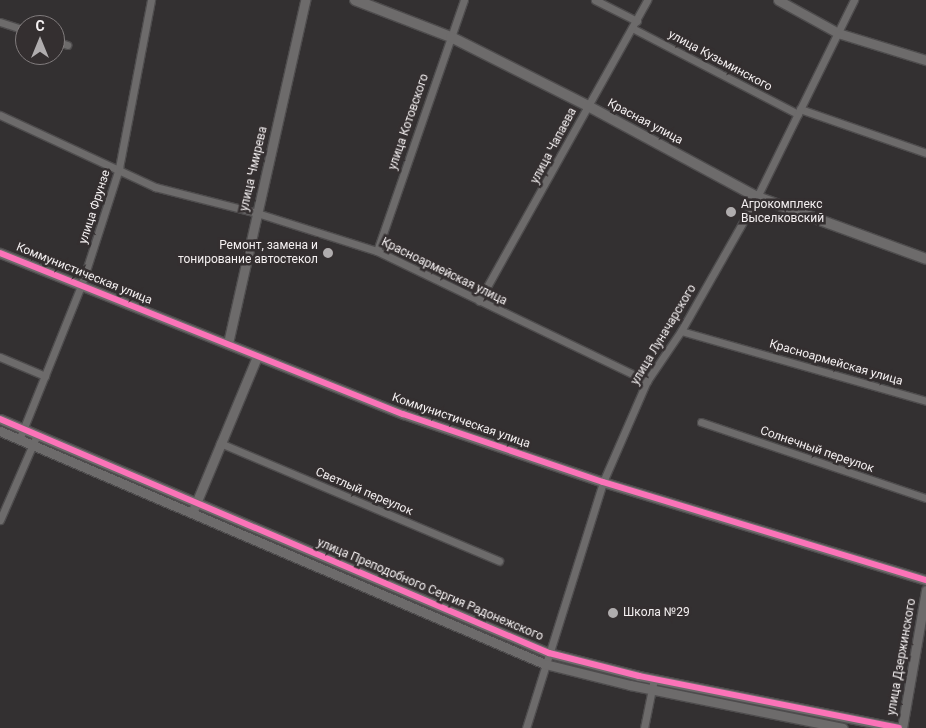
<!DOCTYPE html>
<html>
<head>
<meta charset="utf-8">
<style>
  body { margin:0 }
  #map { position:relative; width:926px; height:728px; overflow:hidden; background:#333031; font-family:Roboto,sans-serif }
  div>[style] { position:absolute }
  .roads { filter:drop-shadow(1px 0 #4e4c4d) drop-shadow(-1px 0 #4e4c4d) drop-shadow(0 1px #4e4c4d) drop-shadow(0 -1px #4e4c4d) }
  .minor>* { height:7px; margin:-3.5px; padding:0 3.5px; transform-origin:3.5px; border-radius:3.5px; background:#6d6b6b }
  .tertiary>* { height:9px; margin:-4.5px; padding:0 4.5px; transform-origin:4.5px; border-radius:4.5px; background:#6d6b6b }
  .secondary>* { height:10px; margin:-5px; padding:0 5px; transform-origin:5px; border-radius:5px; background:#6d6b6b }
  .cycleway>* { height:6px; margin:-3px; padding:0 3px; transform-origin:3px; border-radius:3px; background:#fb73b8 }
  .dots>* { width:14px; height:14px; translate:-50% -50%; box-sizing:border-box; border:2px solid #342f30; border-radius:50% }
  span { translate:-50% -50%; white-space:nowrap; text-align:center; line-height:1.15; -webkit-text-stroke:5px #342f30; paint-order:stroke }
  .street-label { font-size:12px; color:#f4f0f1 }
  .poi-label { font-size:12px; color:#f4f0f1 }
  .left { translate:0 -50%; text-align:left }
  .right { translate:-100% -50%; text-align:right }
  .north { position:absolute; left:15px; top:15px; width:50px; height:50px; box-sizing:border-box; background:#342f30; border:1px solid #817c7d; border-radius:50%; rotate:0deg; font-size:14px; font-weight:700; line-height:20px; text-align:center; color:#f4f0f1 }
  .north::after { content:''; display:block; margin:auto; width:18px; height:22px; background:#b0adae; clip-path:polygon(50% 0,100% 100%,50% 72%,0 100%) }
</style>
</head>
<body>
<div id="map">
  <div class="roads">
    <div class="minor">
      <div style="left:595px;top:0;width:47px;rotate:26.6deg"></div>
      <div style="left:0;top:22px;width:26px;rotate:18deg"></div>
      <div style="left:632px;top:28px;width:187px;rotate:27.4deg"></div>
      <div style="left:55px;top:41px;width:13px;rotate:18deg"></div>
      <div style="left:800px;top:109px;width:133px;rotate:19.2deg"></div>
      <div style="left:0;top:115px;width:171px;rotate:24.9deg"></div>
      <div style="left:155px;top:187px;width:105px;rotate:14.3deg"></div>
      <div style="left:257px;top:213px;width:126px;rotate:17.6deg"></div>
      <div style="left:377px;top:251px;width:300px;rotate:25.7deg"></div>
      <div style="left:377px;top:251px;width:266px;rotate:-70.9deg"></div>
      <div style="left:479px;top:301px;width:345px;rotate:-60.8deg"></div>
      <div style="left:681px;top:331px;width:255px;rotate:15.9deg"></div>
      <div style="left:0;top:357px;width:49px;rotate:22.9deg"></div>
      <div style="left:701px;top:422px;width:237px;rotate:18.7deg"></div>
      <div style="left:19px;top:440px;width:166px;rotate:-68.1deg"></div>
      <div style="left:81px;top:286px;width:124px;rotate:-72.1deg"></div>
      <div style="left:119px;top:168px;width:171px;rotate:-79.2deg"></div>
      <div style="left:220px;top:443px;width:303px;rotate:22.9deg"></div>
      <div style="left:0;top:520px;width:93px;rotate:-66.5deg"></div>
      <div style="left:526px;top:728px;width:258px;rotate:-72.6deg"></div>
      <div style="left:603px;top:482px;width:110px;rotate:-66.5deg"></div>
      <div style="left:647px;top:381px;width:60px;rotate:-55.8deg"></div>
      <div style="left:681px;top:331px;width:154px;rotate:-60.4deg"></div>
      <div style="left:757px;top:197px;width:220px;rotate:-63.8deg"></div>
      <div style="left:644px;top:728px;width:50px;rotate:-78.5deg"></div>
    </div>
    <div class="tertiary">
      <div style="left:778px;top:0;width:68px;rotate:28.8deg"></div>
      <div style="left:838px;top:33px;width:92px;rotate:17.1deg"></div>
      <div style="left:0;top:253px;width:434px;rotate:21.8deg"></div>
      <div style="left:403px;top:414px;width:211px;rotate:18.8deg"></div>
      <div style="left:603px;top:482px;width:338px;rotate:16.9deg"></div>
      <div style="left:228px;top:343px;width:352px;rotate:-77.3deg"></div>
      <div style="left:0;top:419px;width:597px;rotate:23.09deg"></div>
      <div style="left:549px;top:653px;width:93px;rotate:14.3deg"></div>
      <div style="left:639px;top:676px;width:265px;rotate:11.3deg"></div>
      <div style="left:0;top:431px;width:593px;rotate:23.15deg"></div>
      <div style="left:545px;top:664px;width:88px;rotate:13.9deg"></div>
      <div style="left:630px;top:685px;width:217px;rotate:11.4deg"></div>
      <div style="left:194px;top:508px;width:164px;rotate:-67.4deg"></div>
      <div style="left:902px;top:728px;width:140px;rotate:-80.1deg"></div>
    </div>
    <div class="secondary">
      <div style="left:355px;top:0;width:103px;rotate:21.1deg"></div>
      <div style="left:451px;top:37px;width:153px;rotate:26.7deg"></div>
      <div style="left:588px;top:106px;width:192px;rotate:28.3deg"></div>
      <div style="left:757px;top:197px;width:180px;rotate:20.1deg"></div>
    </div>
  </div>
  <div class="cycleway">
    <div style="left:0;top:253px;width:434px;rotate:21.8deg"></div>
    <div style="left:403px;top:414px;width:211px;rotate:18.8deg"></div>
    <div style="left:603px;top:482px;width:338px;rotate:16.9deg"></div>
    <div style="left:0;top:419px;width:597px;rotate:23.09deg"></div>
    <div style="left:549px;top:653px;width:93px;rotate:14.3deg"></div>
    <div style="left:639px;top:676px;width:265px;rotate:11.3deg"></div>
  </div>
  <div class="dots">
    <div style="left:731px;top:212px;background:#b0adae"></div>
    <div style="left:328px;top:253px;background:#b0adae"></div>
    <div style="left:613px;top:613px;background:#b0adae"></div>
  </div>
  <div class="street-label">
    <span style="left:720px;top:61px;rotate:28deg">улица Кузьминского</span>
    <span style="left:409px;top:122px;rotate:-71deg">улица Котовского</span>
    <span style="left:645px;top:122px;rotate:28deg">Красная улица</span>
    <span style="left:554px;top:146px;rotate:-62deg">улица Чапаева</span>
    <span style="left:254px;top:169px;rotate:-77deg">улица Чмирева</span>
    <span style="left:95px;top:207px;rotate:-72deg">улица Фрунзе</span>
    <span style="left:444px;top:272px;rotate:26deg">Красноармейская улица</span>
    <span style="left:84px;top:274px;rotate:22deg">Коммунистическая улица</span>
    <span style="left:664px;top:335px;rotate:-59deg">улица Луначарского</span>
    <span style="left:836px;top:363px;rotate:16deg">Красноармейская улица</span>
    <span style="left:461px;top:421px;rotate:19deg">Коммунистическая улица</span>
    <span style="left:817px;top:450px;rotate:19deg">Солнечный переулок</span>
    <span style="left:364px;top:492px;rotate:23deg">Светлый переулок</span>
    <span style="left:430px;top:590px;rotate:23deg">улица Преподобного Сергия Радонежского</span>
    <span style="left:902px;top:657px;rotate:-80deg">улица Дзержинского</span>
  </div>
  <div class="poi-label">
    <span class="left" style="left:741px;top:212px">Агрокомплекс<br>Выселковский</span>
    <span class="right" style="left:318px;top:253px">Ремонт, замена и<br>тонирование автостекол</span>
    <span class="left" style="left:623px;top:613px">Школа №29</span>
  </div>
  <div class="north">С</div>
</div>
</body>
</html>
